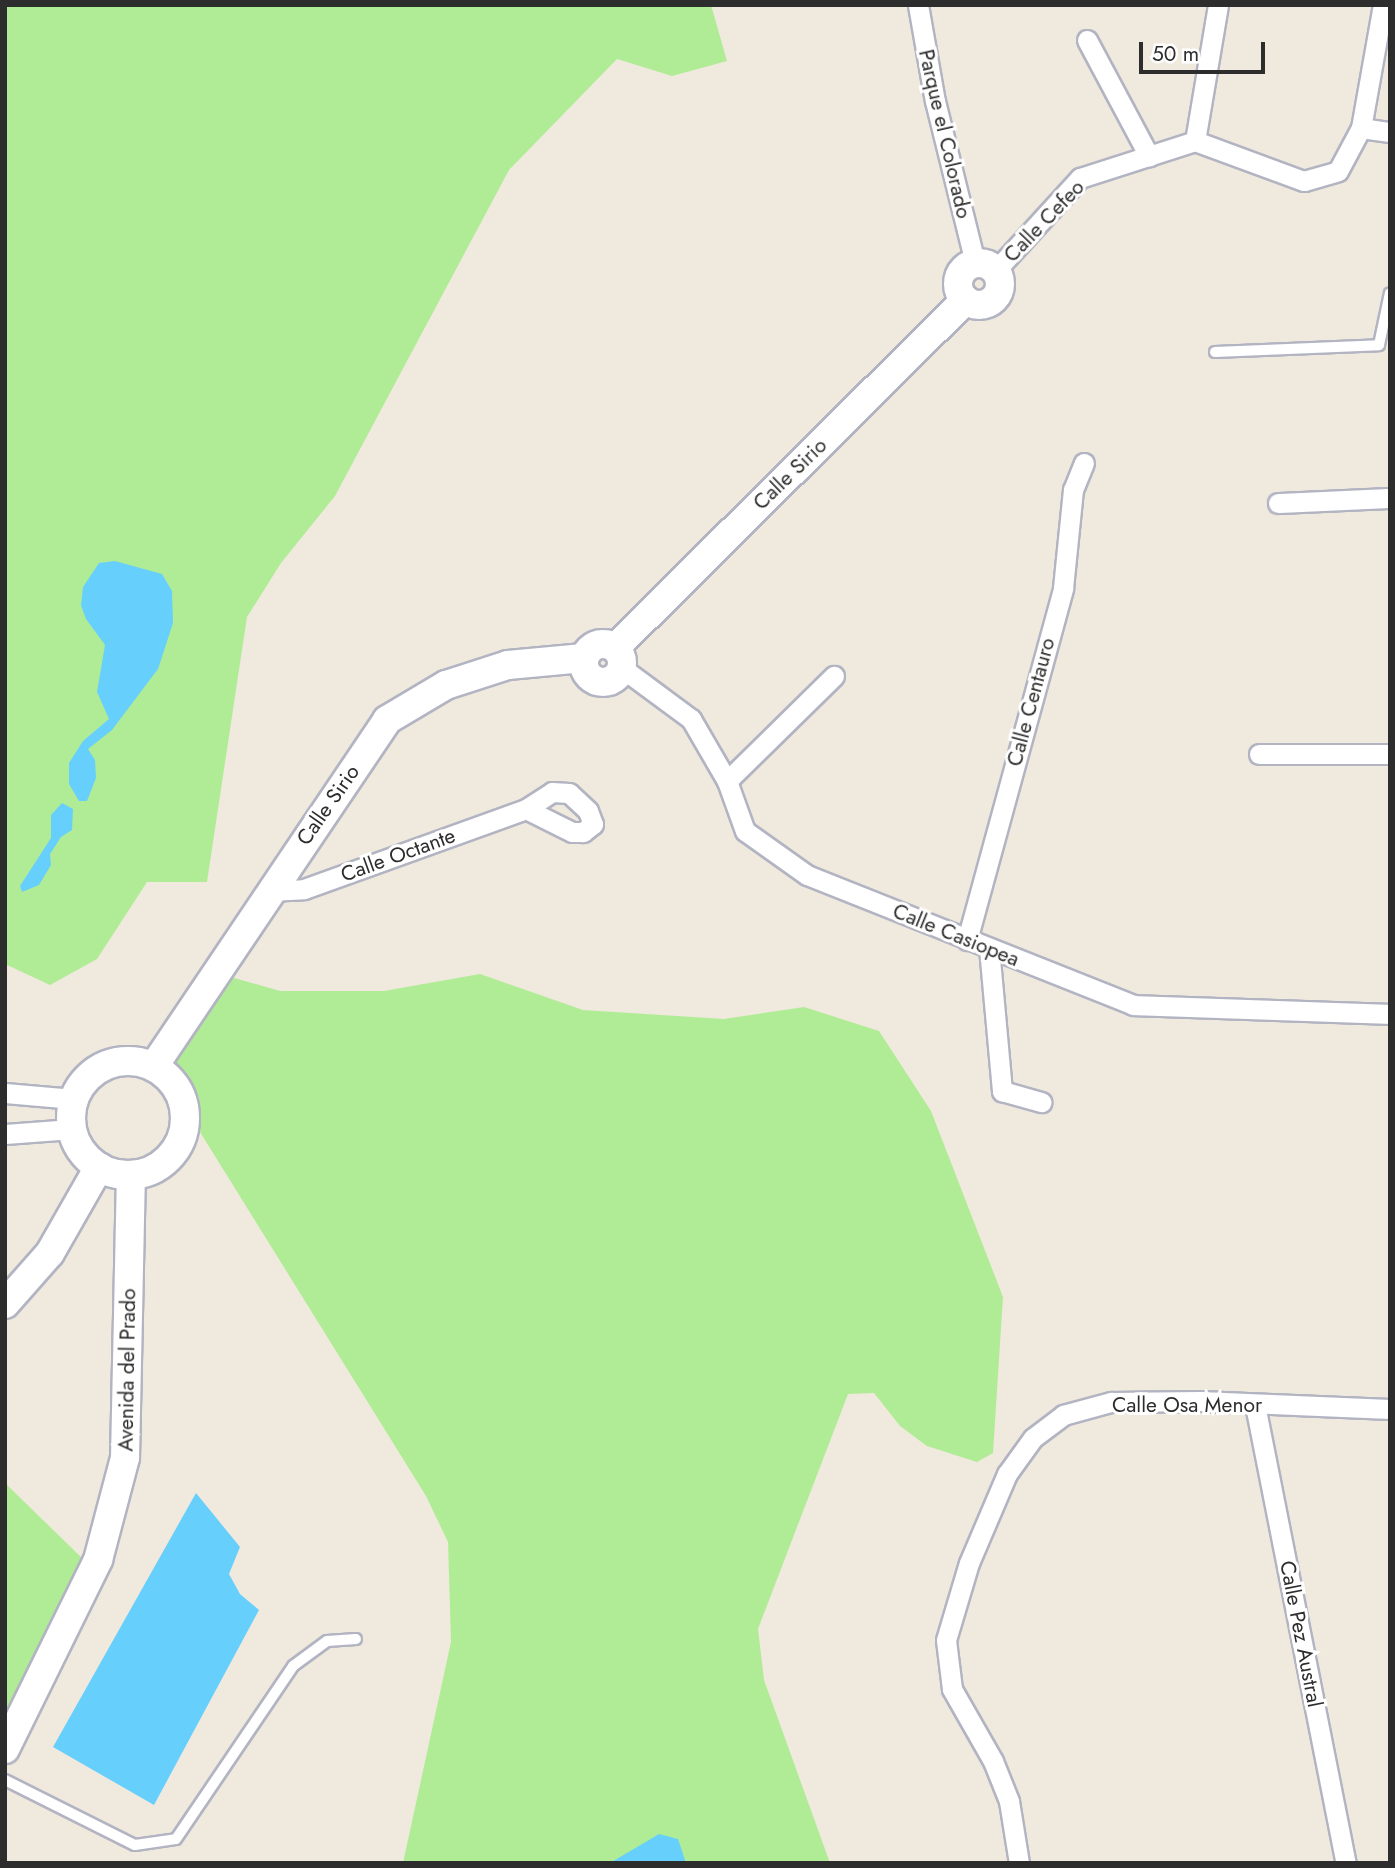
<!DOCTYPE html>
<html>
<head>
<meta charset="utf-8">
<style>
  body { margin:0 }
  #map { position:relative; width:1395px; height:1868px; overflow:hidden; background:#f0e9de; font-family:Jost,sans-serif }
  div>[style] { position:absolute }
  .green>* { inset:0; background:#b0ec95 }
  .water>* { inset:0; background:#67cffc }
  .roads { filter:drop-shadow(2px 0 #b2b4c2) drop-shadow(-2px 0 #b2b4c2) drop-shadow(0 2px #b2b4c2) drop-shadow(0 -2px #b2b4c2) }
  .lane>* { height:10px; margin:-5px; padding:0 5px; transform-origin:5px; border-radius:5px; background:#fff }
  .street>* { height:19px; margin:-9.5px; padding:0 9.5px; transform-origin:9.5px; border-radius:9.5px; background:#fff }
  .secondary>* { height:28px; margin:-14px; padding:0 14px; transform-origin:14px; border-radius:14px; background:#fff }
  .secondary>.ring { margin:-14px; padding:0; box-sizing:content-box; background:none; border:28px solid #fff; border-radius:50% }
  span { translate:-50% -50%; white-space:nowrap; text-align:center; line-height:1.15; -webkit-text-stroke:6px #fff; paint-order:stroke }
  .street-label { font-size:21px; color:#2d2d2d }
  .frame { position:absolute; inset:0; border:7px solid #2d2d2d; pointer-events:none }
  .scale { position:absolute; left:1139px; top:42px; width:126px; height:32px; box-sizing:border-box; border:4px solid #2d2d2d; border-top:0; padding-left:9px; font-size:21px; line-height:24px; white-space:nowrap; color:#2d2d2d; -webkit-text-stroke:5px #fff; paint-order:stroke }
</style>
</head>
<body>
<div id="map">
  <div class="green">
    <div style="clip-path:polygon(5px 5px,711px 5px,727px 61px,672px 76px,617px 59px,509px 170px,335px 496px,281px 563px,247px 617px,207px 882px,147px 882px,97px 959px,50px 985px,5px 964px)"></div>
    <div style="clip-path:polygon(480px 974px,583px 1010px,724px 1019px,804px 1007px,879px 1031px,931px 1111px,1003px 1297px,993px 1453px,977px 1462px,927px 1446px,900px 1426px,874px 1393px,848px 1394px,758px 1629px,764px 1680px,830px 1863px,403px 1863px,451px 1642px,448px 1542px,426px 1496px,200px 1132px,199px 1097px,171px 1056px,224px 975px,280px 991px,384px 991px)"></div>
    <div style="clip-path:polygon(5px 1483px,84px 1560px,5px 1716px)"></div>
  </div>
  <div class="water">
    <div style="clip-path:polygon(115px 561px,162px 574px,172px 591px,173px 623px,158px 669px,112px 730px,88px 749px,95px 760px,96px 778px,87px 801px,79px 801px,69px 784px,69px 763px,83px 741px,109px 719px,97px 692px,105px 645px,86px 619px,81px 605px,83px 587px,99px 563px)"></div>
    <div style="clip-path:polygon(62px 803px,73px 809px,72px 830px,61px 837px,50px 854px,51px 865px,39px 885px,22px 892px,20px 886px,51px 838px,51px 815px)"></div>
    <div style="clip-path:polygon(196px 1493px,240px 1547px,229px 1574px,240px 1594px,259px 1610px,154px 1805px,53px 1747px)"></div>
    <div style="clip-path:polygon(659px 1834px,678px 1839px,686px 1863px,610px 1863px)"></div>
  </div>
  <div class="roads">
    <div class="lane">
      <div style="left:1215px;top:352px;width:164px;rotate:-2.4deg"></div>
      <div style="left:1379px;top:345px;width:53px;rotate:-78.1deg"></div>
      <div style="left:5px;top:1780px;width:145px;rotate:26.6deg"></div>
      <div style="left:135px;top:1845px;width:41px;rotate:-8.3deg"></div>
      <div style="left:176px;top:1839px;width:209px;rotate:-55.9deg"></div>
      <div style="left:293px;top:1666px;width:42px;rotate:-36.3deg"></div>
      <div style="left:327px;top:1641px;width:29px;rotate:-4deg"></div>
    </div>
    <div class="street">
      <div style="left:918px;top:5px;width:97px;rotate:80deg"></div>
      <div style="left:935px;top:101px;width:167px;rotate:76.1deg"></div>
      <div style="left:1087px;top:40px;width:132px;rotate:61.9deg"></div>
      <div style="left:1361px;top:128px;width:125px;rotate:-79.9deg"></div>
      <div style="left:1195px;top:141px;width:138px;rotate:-80.4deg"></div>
      <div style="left:996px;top:270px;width:125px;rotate:-47.6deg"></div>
      <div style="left:1080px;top:178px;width:121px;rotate:-17.8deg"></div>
      <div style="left:1195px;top:141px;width:116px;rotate:20.2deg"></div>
      <div style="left:1304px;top:181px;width:35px;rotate:-16deg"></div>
      <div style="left:1338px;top:171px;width:49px;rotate:-61.9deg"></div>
      <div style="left:1361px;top:128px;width:29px;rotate:8deg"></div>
      <div style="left:1278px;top:503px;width:112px;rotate:-2.6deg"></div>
      <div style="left:622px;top:668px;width:86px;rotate:36.5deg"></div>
      <div style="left:691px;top:719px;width:72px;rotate:59.9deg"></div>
      <div style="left:727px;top:781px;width:53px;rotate:70.2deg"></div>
      <div style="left:745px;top:831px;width:76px;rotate:35.4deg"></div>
      <div style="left:807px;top:875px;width:351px;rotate:21.7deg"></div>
      <div style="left:1133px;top:1005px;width:257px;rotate:2deg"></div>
      <div style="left:1259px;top:754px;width:131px"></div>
      <div style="left:727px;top:781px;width:150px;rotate:-44.5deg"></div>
      <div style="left:269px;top:891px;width:35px;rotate:-3deg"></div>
      <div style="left:304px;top:889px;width:236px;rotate:-19.8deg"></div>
      <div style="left:526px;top:809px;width:31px;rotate:-33deg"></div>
      <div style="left:552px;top:792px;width:17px;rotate:3deg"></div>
      <div style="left:569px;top:793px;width:26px;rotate:43deg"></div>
      <div style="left:588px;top:811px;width:14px;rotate:69deg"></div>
      <div style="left:593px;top:824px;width:13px;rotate:141deg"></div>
      <div style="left:583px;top:832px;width:11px;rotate:180deg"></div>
      <div style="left:572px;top:832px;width:51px;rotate:-153.4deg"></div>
      <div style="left:967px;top:940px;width:365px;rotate:-74.7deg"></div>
      <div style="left:1063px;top:588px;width:99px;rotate:-84.2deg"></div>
      <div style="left:1073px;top:490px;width:29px;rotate:-68deg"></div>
      <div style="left:989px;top:948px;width:144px;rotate:84.8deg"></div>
      <div style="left:1002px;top:1091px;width:41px;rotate:15.8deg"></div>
      <div style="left:5px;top:1093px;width:69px;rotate:5deg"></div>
      <div style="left:5px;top:1134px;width:67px;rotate:-4.3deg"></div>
      <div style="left:1255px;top:1405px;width:467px;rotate:78.8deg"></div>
      <div style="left:1019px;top:1863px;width:63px;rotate:-99.2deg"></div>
      <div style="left:1009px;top:1801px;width:43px;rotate:-111.8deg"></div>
      <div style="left:993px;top:1761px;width:83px;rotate:-119.7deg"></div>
      <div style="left:952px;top:1689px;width:49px;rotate:-97deg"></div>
      <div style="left:946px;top:1640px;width:80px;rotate:-73.4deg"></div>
      <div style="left:969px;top:1563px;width:97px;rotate:-66.9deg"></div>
      <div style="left:1007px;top:1474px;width:44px;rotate:-54.2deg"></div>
      <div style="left:1033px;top:1438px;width:38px;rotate:-37deg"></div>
      <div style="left:1063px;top:1415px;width:50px;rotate:-15.2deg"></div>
      <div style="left:1111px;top:1402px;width:89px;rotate:-0.6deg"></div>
      <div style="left:1200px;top:1401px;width:190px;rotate:2.4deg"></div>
    </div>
    <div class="secondary">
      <div class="ring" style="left:958px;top:263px;width:14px;height:14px"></div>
      <div class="ring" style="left:584px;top:644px;width:10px;height:10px"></div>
      <div style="left:615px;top:648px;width:494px;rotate:-44.8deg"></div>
      <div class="ring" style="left:71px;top:1061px;width:86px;height:86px"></div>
      <div style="left:154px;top:1066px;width:417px;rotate:-56deg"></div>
      <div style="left:387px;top:720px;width:69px;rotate:-30.7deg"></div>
      <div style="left:446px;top:685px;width:65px;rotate:-17.9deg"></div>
      <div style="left:508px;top:665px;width:76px;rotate:-5.3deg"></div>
      <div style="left:5px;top:1304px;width:68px;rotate:-48.6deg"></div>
      <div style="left:50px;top:1253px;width:99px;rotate:-60.3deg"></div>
      <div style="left:5px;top:1749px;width:211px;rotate:-63.8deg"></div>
      <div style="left:98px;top:1560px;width:106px;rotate:-75.2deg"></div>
      <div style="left:125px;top:1458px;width:283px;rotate:-88.8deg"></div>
    </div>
  </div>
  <div class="street-label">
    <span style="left:945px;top:134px;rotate:77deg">Parque el Colorado</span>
    <span style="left:1044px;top:221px;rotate:-46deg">Calle Cefeo</span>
    <span style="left:790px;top:474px;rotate:-44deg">Calle Sirio</span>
    <span style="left:1031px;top:702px;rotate:-75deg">Calle Centauro</span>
    <span style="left:328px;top:805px;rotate:-55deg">Calle Sirio</span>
    <span style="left:398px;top:855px;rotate:-20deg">Calle Octante</span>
    <span style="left:956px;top:935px;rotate:22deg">Calle Casiopea</span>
    <span style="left:127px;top:1370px;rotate:-89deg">Avenida del Prado</span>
    <span style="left:1187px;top:1405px">Calle Osa Menor</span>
    <span style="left:1301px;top:1634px;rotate:79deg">Calle Pez Austral</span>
  </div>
  <div class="frame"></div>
  <div class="scale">50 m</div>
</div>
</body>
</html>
